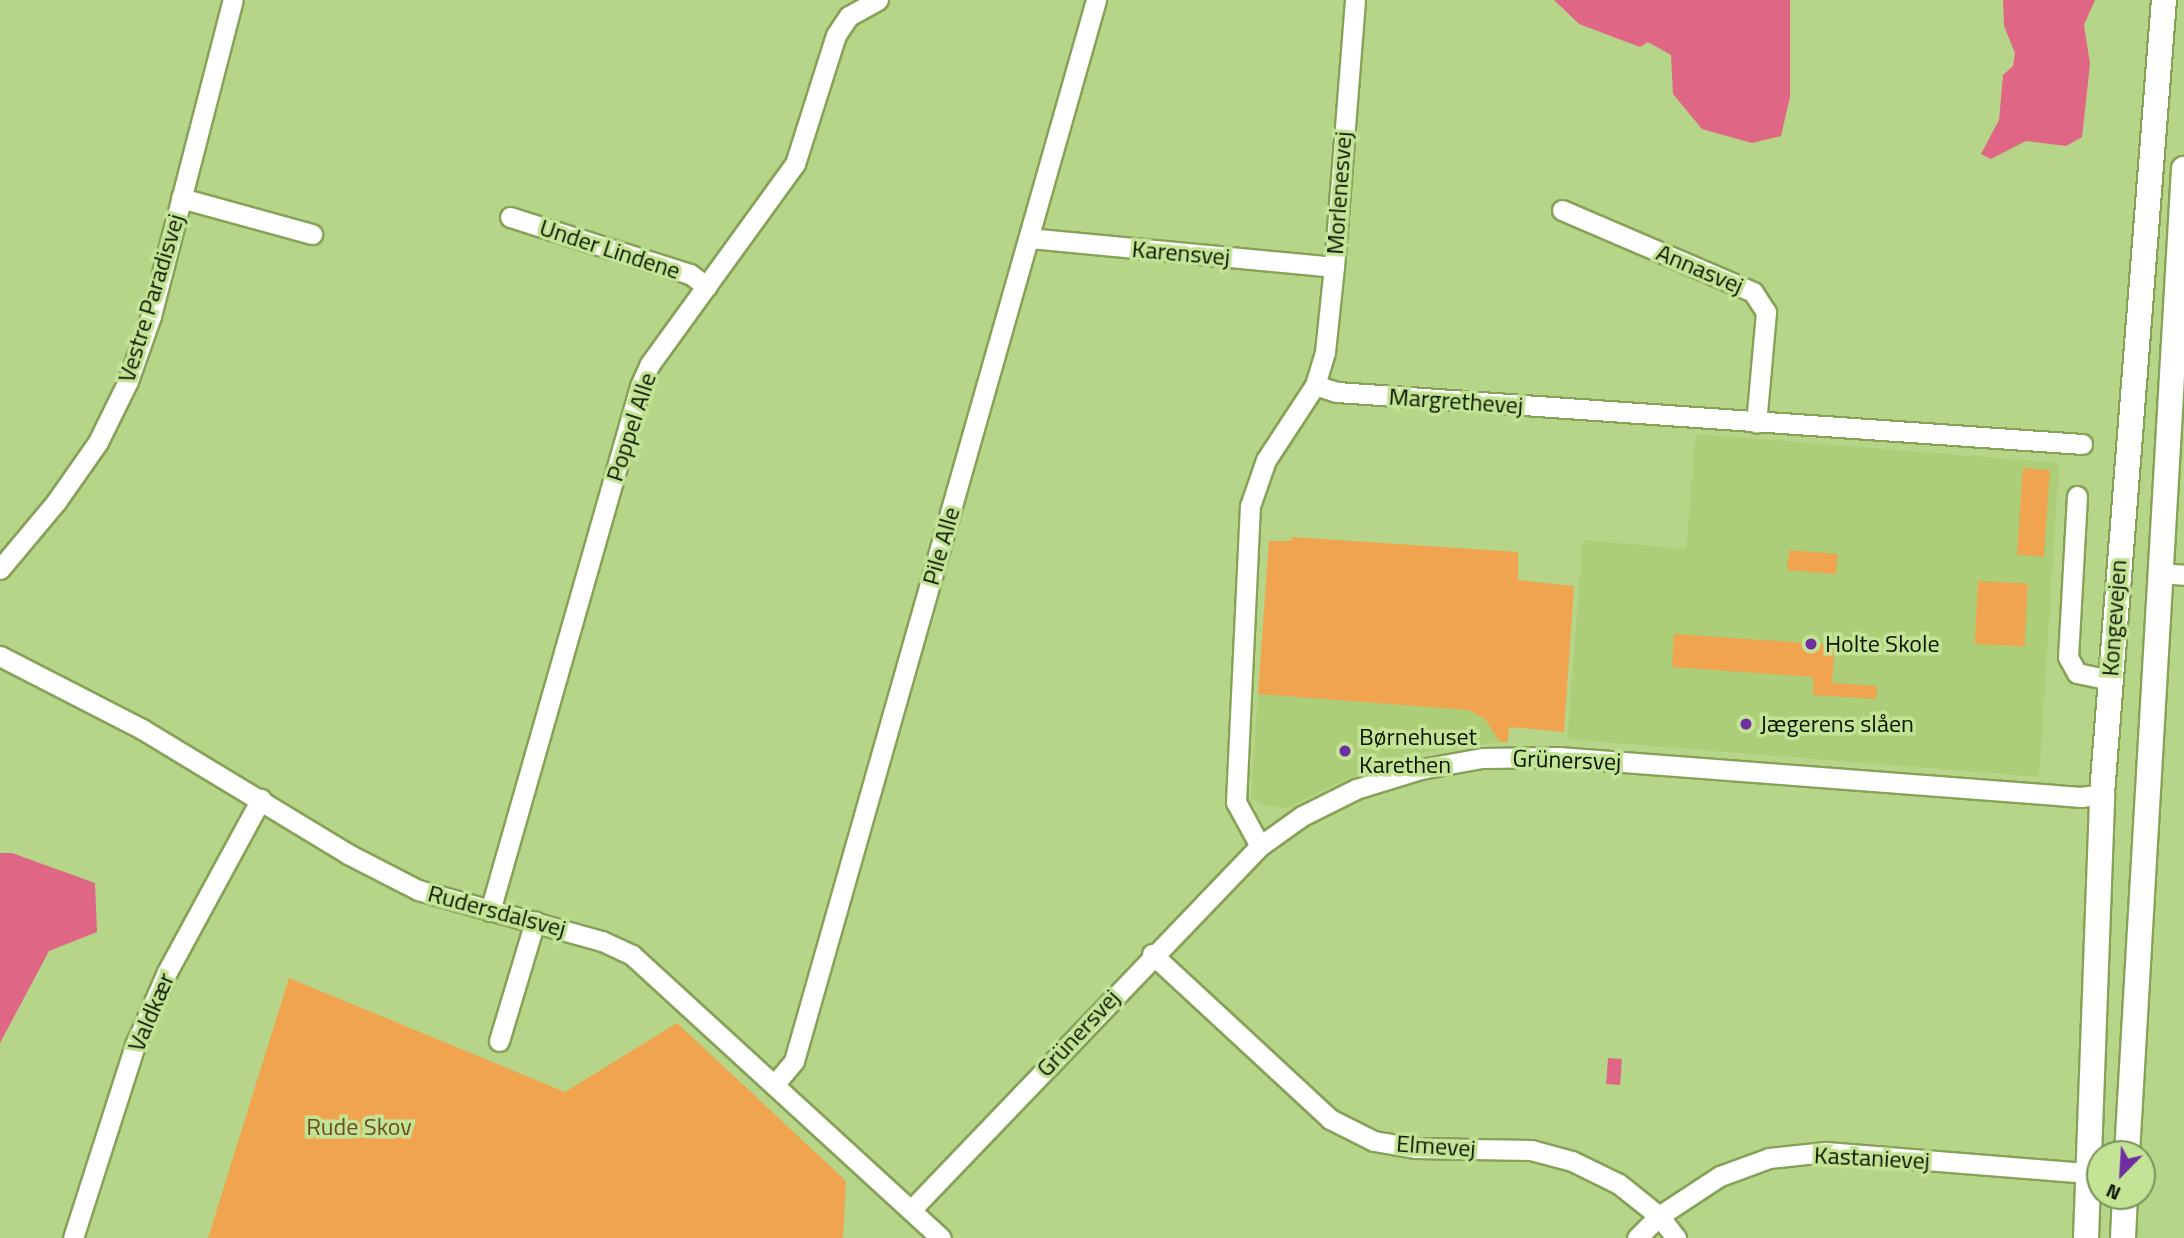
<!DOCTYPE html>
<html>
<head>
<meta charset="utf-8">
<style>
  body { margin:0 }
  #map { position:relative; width:2184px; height:1238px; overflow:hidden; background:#b6d588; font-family:"Titillium Web",sans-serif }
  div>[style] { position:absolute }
  .built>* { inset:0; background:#adce79 }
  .green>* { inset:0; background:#f0a44f; transform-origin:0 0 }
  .water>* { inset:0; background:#df6785; transform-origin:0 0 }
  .roads { filter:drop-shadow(2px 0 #85a257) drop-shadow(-2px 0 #85a257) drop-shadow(0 2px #85a257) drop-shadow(0 -2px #85a257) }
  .minor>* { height:19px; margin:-9.5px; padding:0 9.5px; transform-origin:9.5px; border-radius:9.5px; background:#fff }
  .major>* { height:24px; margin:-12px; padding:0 12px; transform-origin:12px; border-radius:12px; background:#fff }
  .dots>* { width:19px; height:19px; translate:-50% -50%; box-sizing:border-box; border:4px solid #c3e395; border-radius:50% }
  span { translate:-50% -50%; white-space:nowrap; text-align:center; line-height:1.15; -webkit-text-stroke:7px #c3e395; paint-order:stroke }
  .street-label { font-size:24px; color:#0b1500 }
  .poi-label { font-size:24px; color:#0b1500 }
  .left { translate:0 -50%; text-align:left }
  .park-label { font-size:24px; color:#714d26 }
  .north { position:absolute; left:2086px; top:1140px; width:70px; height:70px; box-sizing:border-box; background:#c3e395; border:2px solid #799159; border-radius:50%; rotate:204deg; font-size:19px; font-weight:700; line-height:28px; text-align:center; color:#0b1500 }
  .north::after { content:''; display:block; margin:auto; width:24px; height:32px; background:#6f2da2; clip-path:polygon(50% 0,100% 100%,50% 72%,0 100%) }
</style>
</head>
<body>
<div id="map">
  <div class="built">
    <div style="clip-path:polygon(1696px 434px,2059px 463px,2039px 777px,1567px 739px,1583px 540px,1686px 549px)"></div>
    <div style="clip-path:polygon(1258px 694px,1468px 710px,1485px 719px,1500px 742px,1420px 753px,1336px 784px,1287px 808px,1266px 806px,1251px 798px)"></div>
  </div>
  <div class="green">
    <div style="left:2023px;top:468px;width:27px;height:87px;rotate:4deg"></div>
    <div style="clip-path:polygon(1292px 537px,1518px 552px,1518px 580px,1574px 586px,1564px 732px,1509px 727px,1508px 742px,1500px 742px,1485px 719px,1468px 710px,1258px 694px,1269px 541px,1291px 541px)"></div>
    <div style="left:1789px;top:550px;width:49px;height:20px;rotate:5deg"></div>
    <div style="left:1978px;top:581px;width:50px;height:63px;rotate:3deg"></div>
    <div style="clip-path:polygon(1674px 634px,1835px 645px,1832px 683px,1877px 686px,1876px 699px,1813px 695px,1813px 677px,1672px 667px)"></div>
    <div style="clip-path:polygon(289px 978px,565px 1092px,677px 1023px,846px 1181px,843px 1238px,208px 1238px)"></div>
  </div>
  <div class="water">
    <div style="clip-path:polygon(1554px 0,1790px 0,1790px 97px,1781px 136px,1752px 143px,1702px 129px,1673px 94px,1671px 55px,1648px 42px,1640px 47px,1579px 24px)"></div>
    <div style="clip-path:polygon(2003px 0,2095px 0,2084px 25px,2090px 64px,2082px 137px,2066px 146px,2026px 141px,1991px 159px,1981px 154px,1999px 120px,2003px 75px,2013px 66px,2015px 53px,2004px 26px)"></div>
    <div style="clip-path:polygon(0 853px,12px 853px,95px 883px,97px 932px,49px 951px,0 1043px)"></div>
    <div style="left:1608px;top:1058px;width:14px;height:26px;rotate:4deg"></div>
  </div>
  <div class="roads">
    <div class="minor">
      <div style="left:181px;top:198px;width:136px;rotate:15.4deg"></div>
      <div style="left:1562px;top:210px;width:208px;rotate:23.2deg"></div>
      <div style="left:1753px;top:292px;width:24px;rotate:57deg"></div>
      <div style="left:1766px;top:312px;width:111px;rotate:95.1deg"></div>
      <div style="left:510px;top:217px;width:189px;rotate:17.6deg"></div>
      <div style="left:690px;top:274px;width:21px;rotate:37deg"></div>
      <div style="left:1029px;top:238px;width:306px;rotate:5.4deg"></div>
      <div style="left:1315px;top:385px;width:34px;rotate:-73deg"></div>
      <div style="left:1325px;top:352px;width:85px;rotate:-84deg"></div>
      <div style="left:1334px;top:267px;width:268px;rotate:-85.5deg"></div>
      <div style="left:2077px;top:496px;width:161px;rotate:93.2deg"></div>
      <div style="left:2068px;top:657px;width:18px;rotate:61deg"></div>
      <div style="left:2077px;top:673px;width:34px;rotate:12deg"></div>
      <div style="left:0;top:569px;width:87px;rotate:-50.1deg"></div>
      <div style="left:56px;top:502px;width:73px;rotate:-55deg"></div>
      <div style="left:98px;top:442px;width:68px;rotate:-63.8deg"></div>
      <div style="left:128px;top:381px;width:69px;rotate:-70.5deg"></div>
      <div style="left:151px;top:316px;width:326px;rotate:-75.5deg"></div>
      <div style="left:2158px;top:573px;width:26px;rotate:4deg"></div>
      <div style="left:0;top:656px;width:160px;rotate:27.2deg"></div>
      <div style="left:142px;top:729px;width:241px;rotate:31.2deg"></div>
      <div style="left:348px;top:854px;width:79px;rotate:27.2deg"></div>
      <div style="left:418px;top:890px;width:191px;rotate:15.5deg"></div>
      <div style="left:602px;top:941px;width:33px;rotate:25deg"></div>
      <div style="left:632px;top:955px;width:419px;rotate:42.5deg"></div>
      <div style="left:1260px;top:846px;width:50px;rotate:-118.6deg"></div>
      <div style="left:1236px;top:802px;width:296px;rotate:-87.3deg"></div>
      <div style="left:1250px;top:506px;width:49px;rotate:-70.8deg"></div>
      <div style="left:1266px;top:460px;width:90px;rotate:-56.8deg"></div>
      <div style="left:1315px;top:385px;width:23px;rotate:18deg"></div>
      <div style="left:1337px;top:392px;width:747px;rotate:3.99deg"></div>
      <div style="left:490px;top:911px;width:546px;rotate:-74.05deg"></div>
      <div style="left:640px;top:386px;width:24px;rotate:-66deg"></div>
      <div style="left:650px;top:364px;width:247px;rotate:-54.1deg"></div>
      <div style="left:795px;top:164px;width:135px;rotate:-72.4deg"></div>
      <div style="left:836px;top:35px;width:23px;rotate:-56deg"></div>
      <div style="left:849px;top:16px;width:33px;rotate:-29deg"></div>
      <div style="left:1152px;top:954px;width:243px;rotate:42.8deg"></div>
      <div style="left:1330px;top:1119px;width:49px;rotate:26.6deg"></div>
      <div style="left:1374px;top:1141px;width:43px;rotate:9.5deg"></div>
      <div style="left:1416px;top:1148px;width:115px;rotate:1deg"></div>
      <div style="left:1531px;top:1150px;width:42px;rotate:15deg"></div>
      <div style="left:1572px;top:1161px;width:52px;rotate:26.1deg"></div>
      <div style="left:1619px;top:1184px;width:51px;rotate:38.7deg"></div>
      <div style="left:1659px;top:1216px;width:28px;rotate:52deg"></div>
      <div style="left:499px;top:1041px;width:125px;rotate:-73.3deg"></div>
      <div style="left:774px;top:1085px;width:31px;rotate:-50deg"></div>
      <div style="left:794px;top:1061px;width:1103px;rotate:-74.11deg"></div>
      <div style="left:911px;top:1210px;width:504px;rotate:-46.21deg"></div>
      <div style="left:1260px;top:846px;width:52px;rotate:-35.5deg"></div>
      <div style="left:1302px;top:816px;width:60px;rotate:-26.6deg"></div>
      <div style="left:1356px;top:789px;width:68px;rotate:-17.1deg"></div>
      <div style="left:1421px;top:769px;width:62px;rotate:-10.2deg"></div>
      <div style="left:1482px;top:758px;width:76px;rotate:-0.8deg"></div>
      <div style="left:1558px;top:757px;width:525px;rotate:4.37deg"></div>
      <div style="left:2081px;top:797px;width:21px;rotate:-8deg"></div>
      <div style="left:73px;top:1238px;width:203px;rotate:-72.2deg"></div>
      <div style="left:135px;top:1045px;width:80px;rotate:-66.3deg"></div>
      <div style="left:167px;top:972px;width:197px;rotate:-61.5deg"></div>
      <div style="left:1637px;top:1238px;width:31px;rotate:-45deg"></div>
      <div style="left:1659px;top:1216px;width:73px;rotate:-33.3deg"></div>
      <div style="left:1720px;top:1176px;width:52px;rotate:-20.2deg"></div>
      <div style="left:1769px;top:1158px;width:57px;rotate:-6deg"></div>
      <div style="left:1826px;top:1152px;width:263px;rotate:4.6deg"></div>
    </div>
    <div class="major">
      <div style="left:2127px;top:1154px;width:987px;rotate:-86.69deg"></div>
      <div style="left:2086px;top:1238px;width:444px;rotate:-87.9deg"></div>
      <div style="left:2102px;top:794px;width:796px;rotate:-85.54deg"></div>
      <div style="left:2123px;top:1238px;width:42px;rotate:-87.3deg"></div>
    </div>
  </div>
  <div class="dots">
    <div style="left:1811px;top:644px;background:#6f2da2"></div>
    <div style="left:1746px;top:724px;background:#6f2da2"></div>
    <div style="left:1345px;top:751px;background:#6f2da2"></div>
  </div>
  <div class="street-label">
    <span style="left:1339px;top:193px;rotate:-86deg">Morlenesvej</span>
    <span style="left:610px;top:249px;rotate:18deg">Under Lindene</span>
    <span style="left:1181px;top:253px;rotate:5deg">Karensvej</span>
    <span style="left:1700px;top:269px;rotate:23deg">Annasvej</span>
    <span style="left:151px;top:298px;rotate:-73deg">Vestre Paradisvej</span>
    <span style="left:1456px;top:401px;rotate:4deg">Margrethevej</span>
    <span style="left:631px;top:427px;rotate:-72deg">Poppel Alle</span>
    <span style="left:941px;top:546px;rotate:-74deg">Pile Alle</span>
    <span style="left:2114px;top:618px;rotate:-86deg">Kongevejen</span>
    <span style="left:1567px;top:760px;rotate:2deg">Grünersvej</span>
    <span style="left:497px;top:911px;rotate:15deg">Rudersdalsvej</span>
    <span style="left:151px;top:1012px;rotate:-67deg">Valdkær</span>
    <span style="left:1078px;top:1033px;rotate:-47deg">Grünersvej</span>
    <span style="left:1436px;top:1146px;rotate:4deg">Elmevej</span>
    <span style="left:1872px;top:1158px;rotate:3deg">Kastanievej</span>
  </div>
  <div class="poi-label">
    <span class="left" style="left:1825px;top:644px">Holte Skole</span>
    <span class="left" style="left:1760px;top:724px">Jægerens slåen</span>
    <span class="left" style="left:1359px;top:751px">Børnehuset<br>Karethen</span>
  </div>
  <div class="park-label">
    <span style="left:359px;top:1127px">Rude Skov</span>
  </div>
  <div class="north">N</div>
</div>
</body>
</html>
